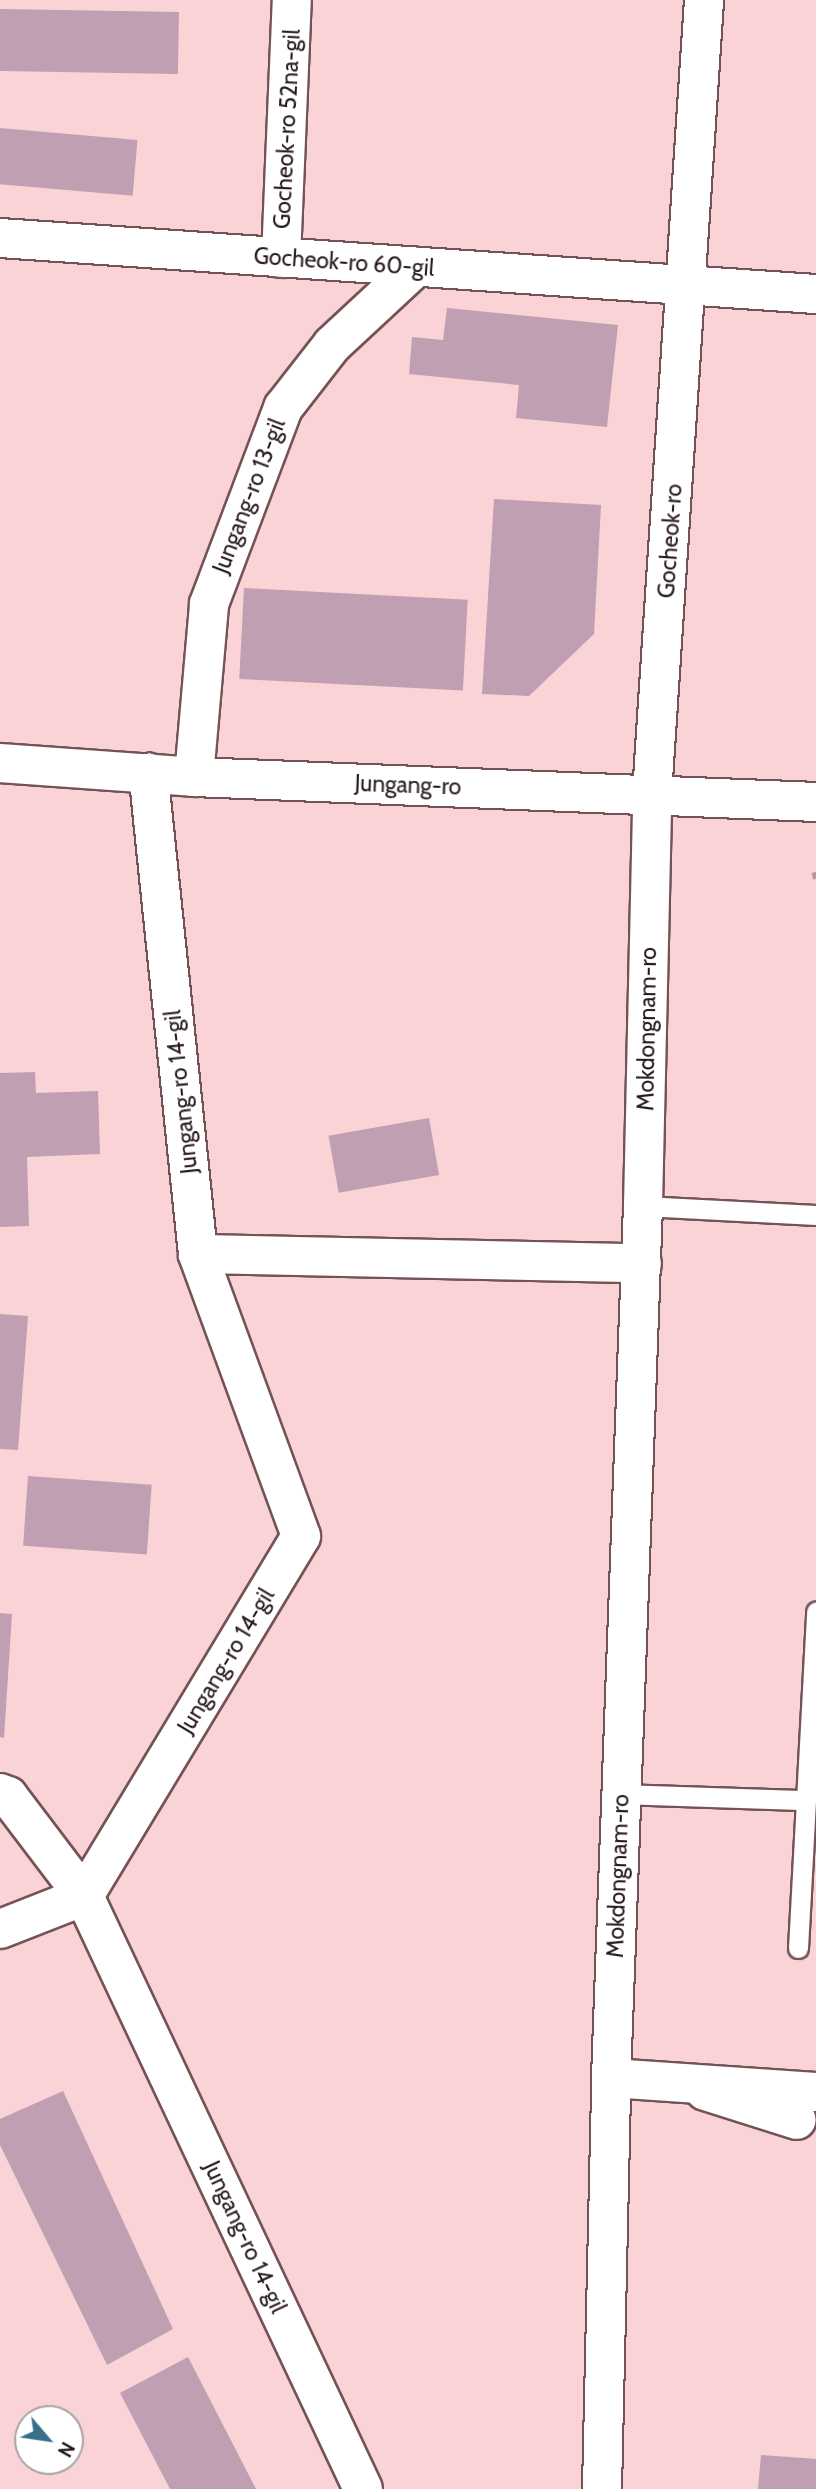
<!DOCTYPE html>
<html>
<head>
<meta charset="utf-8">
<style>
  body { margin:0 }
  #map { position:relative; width:816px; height:2489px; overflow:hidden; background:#fad3d7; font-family:Cabin,sans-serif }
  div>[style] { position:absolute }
  .building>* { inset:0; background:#bf9fb1; transform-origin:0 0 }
  .path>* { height:4.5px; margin-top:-2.25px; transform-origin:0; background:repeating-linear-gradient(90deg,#b8999c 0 7px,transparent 0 10.5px) }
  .roads { filter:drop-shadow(2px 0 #745356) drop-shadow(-2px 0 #745356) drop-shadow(0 2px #745356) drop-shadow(0 -2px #745356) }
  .lane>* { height:19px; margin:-9.5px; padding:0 9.5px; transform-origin:9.5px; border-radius:9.5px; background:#fff }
  .street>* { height:38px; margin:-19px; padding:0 19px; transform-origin:19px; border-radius:19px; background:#fff }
  .secondary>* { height:38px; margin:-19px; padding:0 19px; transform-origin:19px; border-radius:19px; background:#fff }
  span { translate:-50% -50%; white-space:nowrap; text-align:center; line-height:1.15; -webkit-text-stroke:6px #fff; paint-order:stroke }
  .street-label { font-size:23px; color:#27191a }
  .north { position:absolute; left:14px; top:2405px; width:70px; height:70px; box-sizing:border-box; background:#fff; border:2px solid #a9a3a3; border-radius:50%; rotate:119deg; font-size:19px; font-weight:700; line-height:28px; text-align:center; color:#27191a }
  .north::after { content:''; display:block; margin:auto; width:24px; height:32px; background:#38708a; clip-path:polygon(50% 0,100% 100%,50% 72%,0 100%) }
</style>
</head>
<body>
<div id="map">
  <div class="building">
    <div style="left:0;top:9px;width:179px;height:62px;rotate:1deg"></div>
    <div style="left:0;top:128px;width:138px;height:56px;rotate:5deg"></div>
    <div style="clip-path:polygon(447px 308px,618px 325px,607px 427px,516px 418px,519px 385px,409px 374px,412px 337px,443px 340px)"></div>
    <div style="clip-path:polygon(494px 499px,601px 505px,594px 634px,529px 696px,482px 694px)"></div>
    <div style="left:244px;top:588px;width:224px;height:91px;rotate:3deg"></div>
    <div style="clip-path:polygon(35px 1072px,36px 1093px,98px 1091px,100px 1154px,27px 1157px,29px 1226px,0 1227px,0 1073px)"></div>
    <div style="left:429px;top:1118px;width:58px;height:102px;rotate:80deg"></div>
    <div style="clip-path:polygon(0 1314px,28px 1316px,18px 1450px,0 1449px)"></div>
    <div style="left:28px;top:1476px;width:124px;height:70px;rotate:4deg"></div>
    <div style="clip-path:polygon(0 1613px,12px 1614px,4px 1738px,0 1737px)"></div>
    <div style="clip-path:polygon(63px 2091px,173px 2329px,107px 2365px,0 2145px,0 2119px)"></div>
    <div style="clip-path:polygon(188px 2357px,256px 2489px,170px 2489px,120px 2393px)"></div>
    <div style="clip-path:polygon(761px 2455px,816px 2459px,816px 2489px,758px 2489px)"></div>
  </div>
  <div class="path">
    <div style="left:814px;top:872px;width:7px;rotate:74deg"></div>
  </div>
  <div class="roads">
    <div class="lane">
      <div style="left:643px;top:1206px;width:173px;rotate:3deg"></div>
      <div style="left:621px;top:1794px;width:185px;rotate:1.9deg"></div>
      <div style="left:798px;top:1948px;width:337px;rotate:-86.9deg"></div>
    </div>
    <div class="street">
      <div style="left:0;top:238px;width:818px;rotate:3.93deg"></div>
      <div style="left:281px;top:258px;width:258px;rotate:-87.6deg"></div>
      <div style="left:194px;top:777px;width:174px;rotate:-85deg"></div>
      <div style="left:209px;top:604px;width:210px;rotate:-69.3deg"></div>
      <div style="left:283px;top:408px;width:80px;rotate:-52.1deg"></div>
      <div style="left:332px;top:345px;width:115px;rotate:-42.9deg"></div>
      <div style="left:198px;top:1254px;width:444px;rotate:1.2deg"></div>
      <div style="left:0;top:1793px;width:9px;rotate:21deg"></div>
      <div style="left:8px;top:1796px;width:126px;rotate:52.8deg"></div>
      <div style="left:84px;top:1896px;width:655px;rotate:64.8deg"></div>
      <div style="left:84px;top:1896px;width:420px;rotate:-58.9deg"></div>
      <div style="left:301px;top:1536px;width:300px;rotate:-110.1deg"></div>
      <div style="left:198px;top:1254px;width:484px;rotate:-95.9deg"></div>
      <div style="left:0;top:1929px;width:90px;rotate:-21.4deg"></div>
      <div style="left:705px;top:2091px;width:96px;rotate:17.5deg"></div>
    </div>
    <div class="secondary">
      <div style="left:0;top:763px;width:195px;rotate:4.1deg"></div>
      <div style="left:194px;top:777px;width:623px;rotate:2.3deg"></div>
      <div style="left:611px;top:2078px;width:205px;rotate:3.9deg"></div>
      <div style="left:602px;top:2489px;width:411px;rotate:-88.7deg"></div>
      <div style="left:611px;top:2078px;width:873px;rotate:-87.9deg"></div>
      <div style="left:643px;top:1206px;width:412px;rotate:-88.7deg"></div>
      <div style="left:652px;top:794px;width:796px;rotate:-86.25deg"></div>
    </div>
  </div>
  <div class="street-label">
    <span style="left:287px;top:129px;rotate:-87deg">Gocheok-ro 52na-gil</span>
    <span style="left:344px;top:262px;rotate:4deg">Gocheok-ro 60-gil</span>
    <span style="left:249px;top:496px;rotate:-69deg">Jungang-ro 13-gil</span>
    <span style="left:670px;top:541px;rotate:-86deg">Gocheok-ro</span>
    <span style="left:408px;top:785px;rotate:2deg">Jungang-ro</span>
    <span style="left:647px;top:1029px;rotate:-89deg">Mokdongnam-ro</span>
    <span style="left:181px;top:1092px;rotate:-96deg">Jungang-ro 14-gil</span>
    <span style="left:226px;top:1661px;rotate:-59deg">Jungang-ro 14-gil</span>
    <span style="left:618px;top:1876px;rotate:-88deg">Mokdongnam-ro</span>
    <span style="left:245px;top:2237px;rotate:65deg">Jungang-ro 14-gil</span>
  </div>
  <div class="north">N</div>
</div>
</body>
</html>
